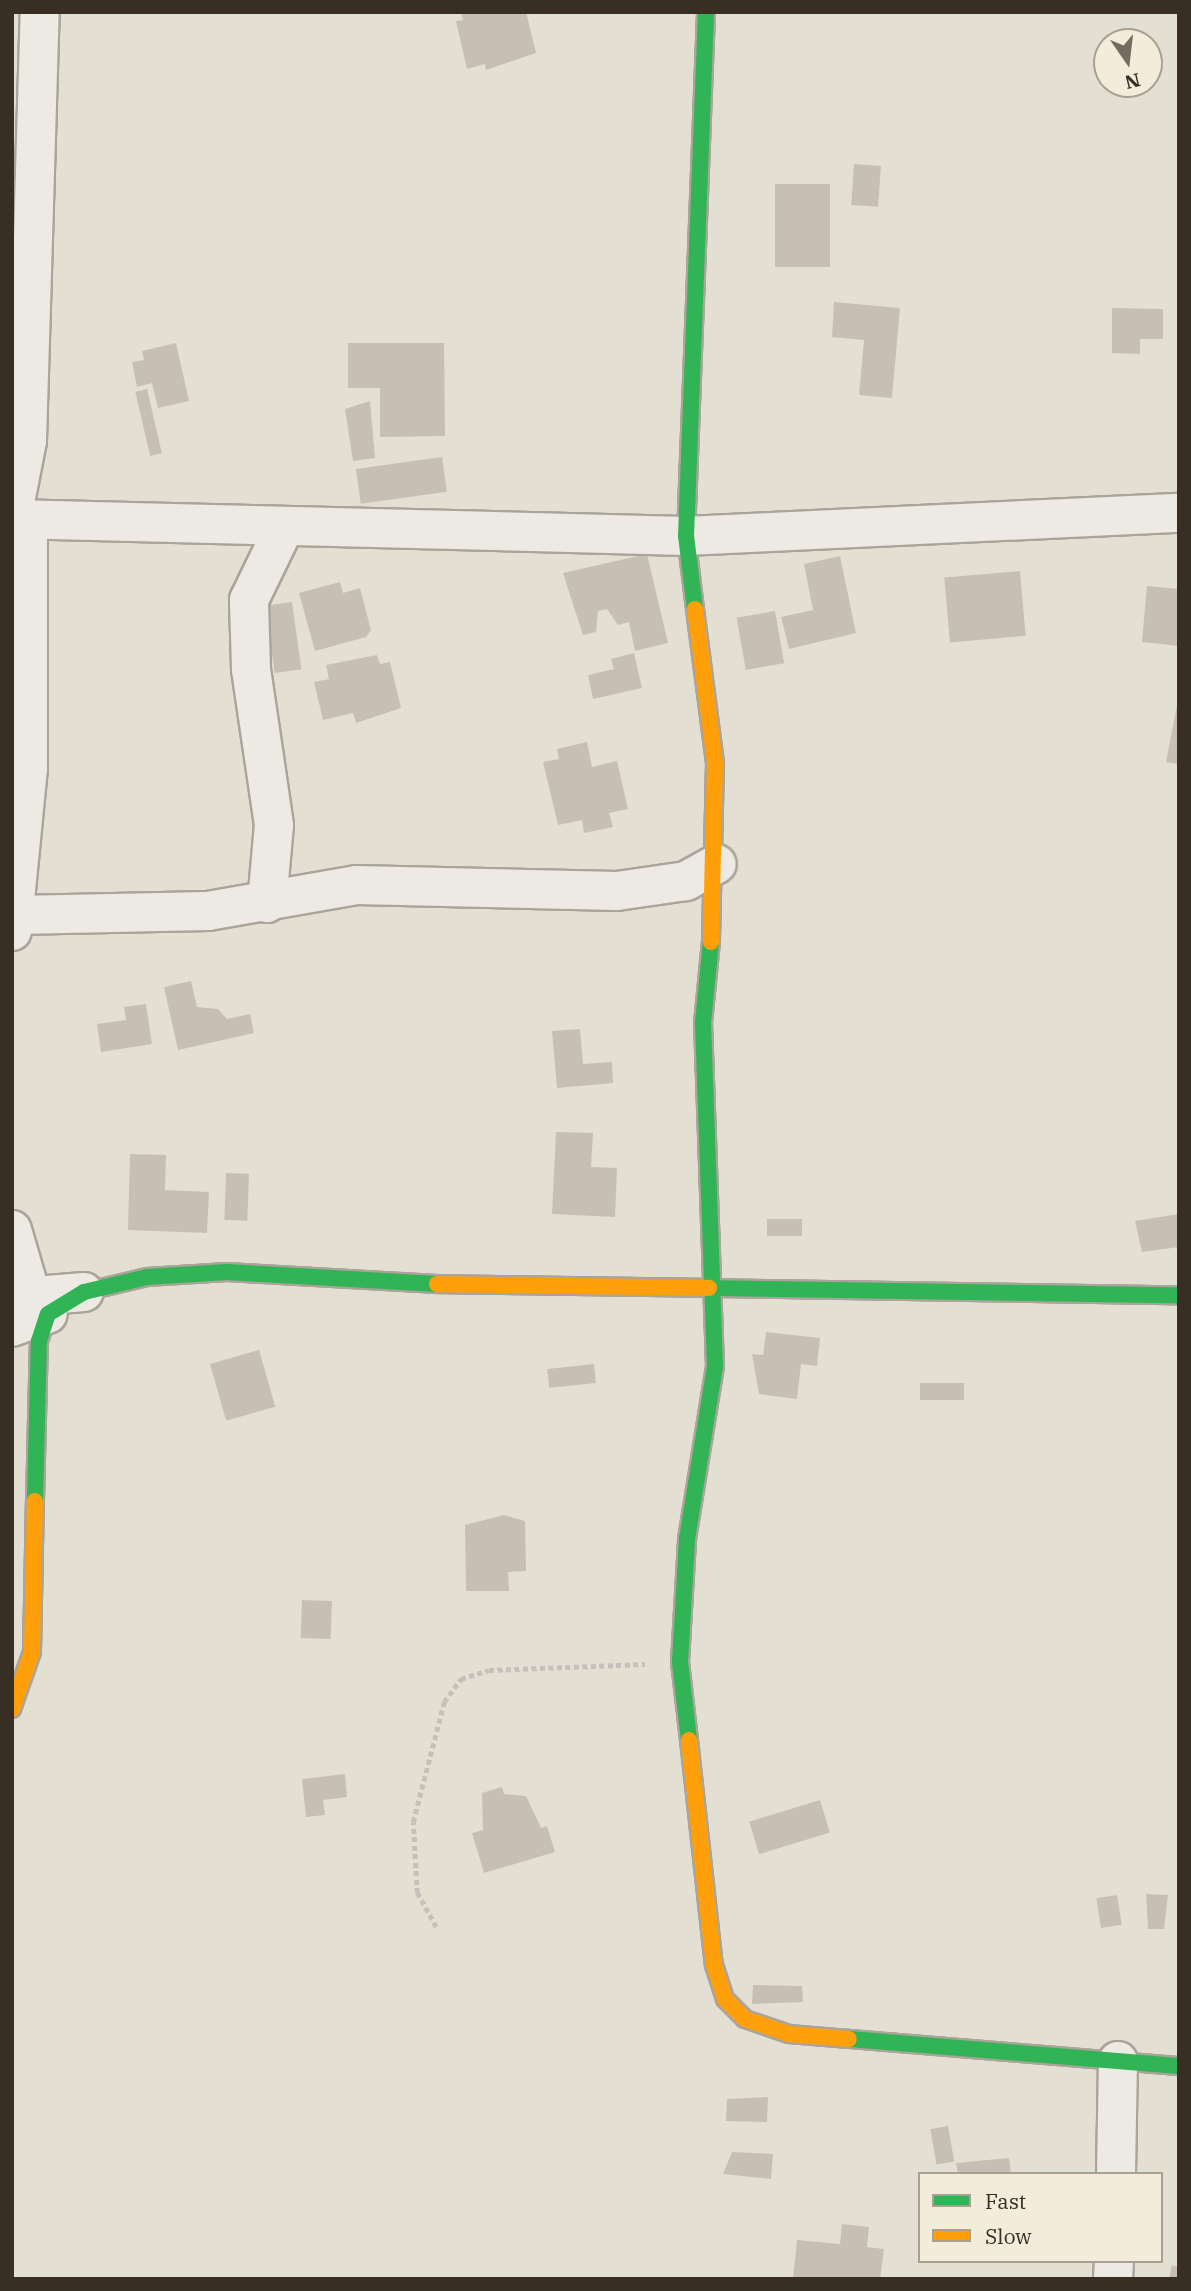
<!DOCTYPE html>
<html>
<head>
<meta charset="utf-8">
<style>
  body { margin:0 }
  #map { position:relative; width:1191px; height:2291px; overflow:hidden; background:#e4dfd3; font-family:"IBM Plex Serif",serif }
  div>[style] { position:absolute }
  .building>* { inset:0; background:#c8bfb4; transform-origin:0 0 }
  .path>* { height:4.5px; margin-top:-2.25px; transform-origin:0; background:repeating-linear-gradient(90deg,#c5c1ba 0 5px,transparent 0 8.5px) }
  .roads { filter:drop-shadow(2px 0 #aaa49b) drop-shadow(-2px 0 #aaa49b) drop-shadow(0 2px #aaa49b) drop-shadow(0 -2px #aaa49b) }
  .street>* { height:38px; margin:-19px; padding:0 19px; transform-origin:19px; border-radius:19px; background:#edeae3 }
  .fast>* { height:16px; margin:-8px; padding:0 8px; transform-origin:8px; border-radius:8px; background:#30b455 }
  .slow>* { height:16px; margin:-8px; padding:0 8px; transform-origin:8px; border-radius:8px; background:#ff9f0a }
  span { translate:-50% -50%; white-space:nowrap; text-align:center; line-height:1.15; -webkit-text-stroke:7px #f3ecdb; paint-order:stroke }
  .frame { position:absolute; inset:0; border:14px solid #392e23; pointer-events:none }
  .legend { position:absolute; left:918px; top:2172px; width:245px; height:91px; box-sizing:border-box; background:#f3ecdb; border:2px solid #a9a091; margin:0; padding:9px 12px; list-style:none; font-size:21px; color:#392e23 }
  .legend li { display:flex; align-items:center; gap:14px; height:35px }
  .legend b { width:35px; border:2px solid #a9a091 }
  .north { position:absolute; left:1093px; top:28px; width:70px; height:70px; box-sizing:border-box; background:#f3ecdb; border:2px solid #a9a091; border-radius:50%; rotate:166deg; font-size:19px; font-weight:700; line-height:28px; text-align:center; color:#392e23 }
  .north::after { content:''; display:block; margin:auto; width:24px; height:32px; background:#756c61; clip-path:polygon(50% 0,100% 100%,50% 72%,0 100%) }
</style>
</head>
<body>
<div id="map">
  <div class="building">
    <div style="clip-path:polygon(461px 12px,526px 12px,536px 53px,486px 70px,485px 64px,467px 69px,456px 21px,463px 20px)"></div>
    <div style="left:854px;top:164px;width:27px;height:41px;rotate:4deg"></div>
    <div style="left:830px;top:184px;width:83px;height:55px;rotate:90deg"></div>
    <div style="clip-path:polygon(834px 302px,900px 308px,892px 398px,859px 395px,864px 340px,832px 337px)"></div>
    <div style="clip-path:polygon(1112px 308px,1163px 309px,1163px 339px,1140px 339px,1140px 354px,1112px 353px)"></div>
    <div style="clip-path:polygon(176px 343px,189px 401px,158px 408px,152px 383px,137px 387px,132px 362px,144px 360px,142px 351px)"></div>
    <div style="clip-path:polygon(348px 343px,444px 343px,445px 436px,380px 437px,380px 388px,348px 388px)"></div>
    <div style="left:147px;top:389px;width:66px;height:12px;rotate:77deg"></div>
    <div style="clip-path:polygon(370px 401px,375px 458px,353px 461px,345px 409px)"></div>
    <div style="left:442px;top:457px;width:35px;height:87px;rotate:82deg"></div>
    <div style="clip-path:polygon(647px 554px,668px 643px,635px 651px,629px 622px,618px 625px,607px 609px,598px 611px,596px 632px,583px 635px,563px 573px)"></div>
    <div style="clip-path:polygon(840px 556px,856px 633px,789px 649px,781px 617px,813px 610px,804px 564px)"></div>
    <div style="left:1020px;top:571px;width:65px;height:76px;rotate:85deg"></div>
    <div style="clip-path:polygon(340px 582px,343px 593px,360px 588px,371px 630px,366px 637px,315px 651px,299px 593px)"></div>
    <div style="clip-path:polygon(1147px 586px,1179px 589px,1179px 646px,1142px 642px)"></div>
    <div style="left:292px;top:602px;width:68px;height:27px;rotate:82deg"></div>
    <div style="left:775px;top:611px;width:53px;height:39px;rotate:80deg"></div>
    <div style="clip-path:polygon(634px 653px,642px 688px,593px 699px,588px 675px,614px 669px,611px 659px)"></div>
    <div style="clip-path:polygon(377px 655px,380px 664px,390px 662px,401px 708px,356px 723px,353px 713px,323px 720px,314px 682px,329px 679px,326px 665px)"></div>
    <div style="clip-path:polygon(1179px 695px,1179px 764px,1166px 762px)"></div>
    <div style="clip-path:polygon(587px 742px,592px 767px,617px 761px,628px 809px,609px 813px,613px 827px,584px 833px,582px 820px,558px 825px,543px 762px,559px 759px,557px 749px)"></div>
    <div style="clip-path:polygon(191px 981px,197px 1007px,218px 1009px,227px 1019px,250px 1014px,254px 1033px,178px 1050px,164px 987px)"></div>
    <div style="clip-path:polygon(146px 1004px,152px 1044px,101px 1052px,97px 1024px,126px 1020px,124px 1007px)"></div>
    <div style="clip-path:polygon(580px 1029px,583px 1064px,612px 1062px,613px 1083px,557px 1088px,552px 1031px)"></div>
    <div style="clip-path:polygon(556px 1132px,593px 1133px,591px 1167px,617px 1168px,615px 1217px,552px 1214px)"></div>
    <div style="clip-path:polygon(130px 1154px,166px 1155px,165px 1190px,209px 1192px,207px 1233px,128px 1230px)"></div>
    <div style="left:226px;top:1173px;width:23px;height:47px;rotate:2deg"></div>
    <div style="clip-path:polygon(1179px 1214px,1179px 1247px,1142px 1252px,1135px 1221px)"></div>
    <div style="left:767px;top:1219px;width:35px;height:17px"></div>
    <div style="clip-path:polygon(766px 1332px,820px 1338px,817px 1366px,801px 1364px,797px 1399px,759px 1394px,752px 1354px,763px 1355px)"></div>
    <div style="left:259px;top:1350px;width:59px;height:51px;rotate:74deg"></div>
    <div style="left:594px;top:1364px;width:19px;height:47px;rotate:84deg"></div>
    <div style="left:964px;top:1383px;width:17px;height:44px;rotate:90deg"></div>
    <div style="clip-path:polygon(504px 1515px,525px 1521px,526px 1571px,508px 1572px,509px 1591px,466px 1591px,465px 1525px)"></div>
    <div style="left:302px;top:1600px;width:30px;height:38px;rotate:2deg"></div>
    <div style="clip-path:polygon(345px 1774px,347px 1797px,323px 1800px,325px 1815px,306px 1817px,302px 1779px)"></div>
    <div style="clip-path:polygon(502px 1787px,504px 1794px,526px 1796px,541px 1828px,547px 1826px,555px 1852px,484px 1873px,472px 1833px,483px 1830px,482px 1793px)"></div>
    <div style="left:820px;top:1800px;width:34px;height:74px;rotate:73deg"></div>
    <div style="clip-path:polygon(1146px 1894px,1168px 1895px,1164px 1929px,1148px 1929px)"></div>
    <div style="left:1117px;top:1895px;width:30px;height:21px;rotate:81deg"></div>
    <div style="clip-path:polygon(753px 1985px,802px 1986px,803px 2002px,752px 2004px)"></div>
    <div style="clip-path:polygon(768px 2097px,767px 2122px,726px 2121px,727px 2099px)"></div>
    <div style="left:948px;top:2126px;width:36px;height:18px;rotate:80deg"></div>
    <div style="clip-path:polygon(732px 2152px,773px 2154px,771px 2179px,723px 2174px)"></div>
    <div style="clip-path:polygon(1009px 2158px,1011px 2174px,958px 2174px,956px 2163px)"></div>
    <div style="clip-path:polygon(842px 2224px,869px 2227px,867px 2247px,884px 2249px,880px 2279px,793px 2279px,797px 2240px,840px 2244px)"></div>
    <div style="clip-path:polygon(1172px 2265px,1179px 2267px,1179px 2279px,1169px 2279px)"></div>
  </div>
  <div class="path">
    <div style="left:436px;top:1927px;width:39px;rotate:-119deg"></div>
    <div style="left:417px;top:1893px;width:71px;rotate:-93.2deg"></div>
    <div style="left:413px;top:1822px;width:124px;rotate:-75.5deg"></div>
    <div style="left:444px;top:1702px;width:29px;rotate:-54deg"></div>
    <div style="left:461px;top:1679px;width:29px;rotate:-18deg"></div>
    <div style="left:489px;top:1670px;width:156px;rotate:-2.2deg"></div>
  </div>
  <div class="roads">
    <div class="street">
      <div style="left:12px;top:518px;width:78px;rotate:-79deg"></div>
      <div style="left:27px;top:441px;width:429px;rotate:-88.3deg"></div>
      <div style="left:12px;top:519px;width:674px;rotate:1.44deg"></div>
      <div style="left:686px;top:536px;width:494px;rotate:-2.7deg"></div>
      <div style="left:267px;top:903px;width:78px;rotate:-84.9deg"></div>
      <div style="left:274px;top:825px;width:158px;rotate:-98.4deg"></div>
      <div style="left:251px;top:669px;width:69px;rotate:-91.7deg"></div>
      <div style="left:249px;top:600px;width:80px;rotate:-64.1deg"></div>
      <div style="left:17px;top:915px;width:191px;rotate:-1.2deg"></div>
      <div style="left:208px;top:911px;width:151px;rotate:-9.9deg"></div>
      <div style="left:357px;top:885px;width:260px;rotate:1.3deg"></div>
      <div style="left:617px;top:891px;width:70px;rotate:-8.2deg"></div>
      <div style="left:686px;top:881px;width:35px;rotate:-29deg"></div>
      <div style="left:12px;top:931px;width:164px;rotate:-84.4deg"></div>
      <div style="left:28px;top:768px;width:248px;rotate:-90deg"></div>
      <div style="left:12px;top:1230px;width:68px;rotate:73.7deg"></div>
      <div style="left:12px;top:1298px;width:72px;rotate:-4.8deg"></div>
      <div style="left:12px;top:1327px;width:38px;rotate:-20deg"></div>
      <div style="left:1116px;top:2174px;width:113px;rotate:-89deg"></div>
      <div style="left:1113px;top:2279px;width:18px;rotate:-87deg"></div>
    </div>
    <div class="fast">
      <div style="left:695px;top:609px;width:74px;rotate:-97deg"></div>
      <div style="left:686px;top:536px;width:524px;rotate:-87.81deg"></div>
      <div style="left:709px;top:1288px;width:470px;rotate:0.9deg"></div>
      <div style="left:35px;top:1501px;width:160px;rotate:-88.6deg"></div>
      <div style="left:39px;top:1341px;width:28px;rotate:-72deg"></div>
      <div style="left:48px;top:1314px;width:42px;rotate:-31.4deg"></div>
      <div style="left:84px;top:1292px;width:65px;rotate:-13.4deg"></div>
      <div style="left:147px;top:1277px;width:80px;rotate:-3.6deg"></div>
      <div style="left:227px;top:1272px;width:210px;rotate:3.3deg"></div>
      <div style="left:689px;top:1740px;width:79px;rotate:-96.6deg"></div>
      <div style="left:680px;top:1662px;width:123px;rotate:-86.7deg"></div>
      <div style="left:687px;top:1539px;width:175px;rotate:-80.8deg"></div>
      <div style="left:715px;top:1366px;width:343px;rotate:-92deg"></div>
      <div style="left:703px;top:1023px;width:81px;rotate:-84.4deg"></div>
      <div style="left:849px;top:2039px;width:331px;rotate:4.7deg"></div>
    </div>
    <div class="slow">
      <div style="left:695px;top:609px;width:155px;rotate:82.6deg"></div>
      <div style="left:715px;top:763px;width:179px;rotate:91.3deg"></div>
      <div style="left:437px;top:1284px;width:272px;rotate:0.8deg"></div>
      <div style="left:12px;top:1709px;width:60px;rotate:-70.7deg"></div>
      <div style="left:32px;top:1652px;width:151px;rotate:-88.9deg"></div>
      <div style="left:689px;top:1740px;width:226px;rotate:83.7deg"></div>
      <div style="left:714px;top:1965px;width:36px;rotate:72deg"></div>
      <div style="left:725px;top:1999px;width:28px;rotate:45deg"></div>
      <div style="left:745px;top:2019px;width:46px;rotate:18.8deg"></div>
      <div style="left:789px;top:2034px;width:60px;rotate:4.8deg"></div>
    </div>
  </div>
  <div class="frame"></div>
  <ul class="legend">
  <li><b style="height:9px;background:#30b455"></b>Fast</li>
  <li><b style="height:9px;background:#ff9f0a"></b>Slow</li>
  </ul>
  <div class="north">N</div>
</div>
</body>
</html>
